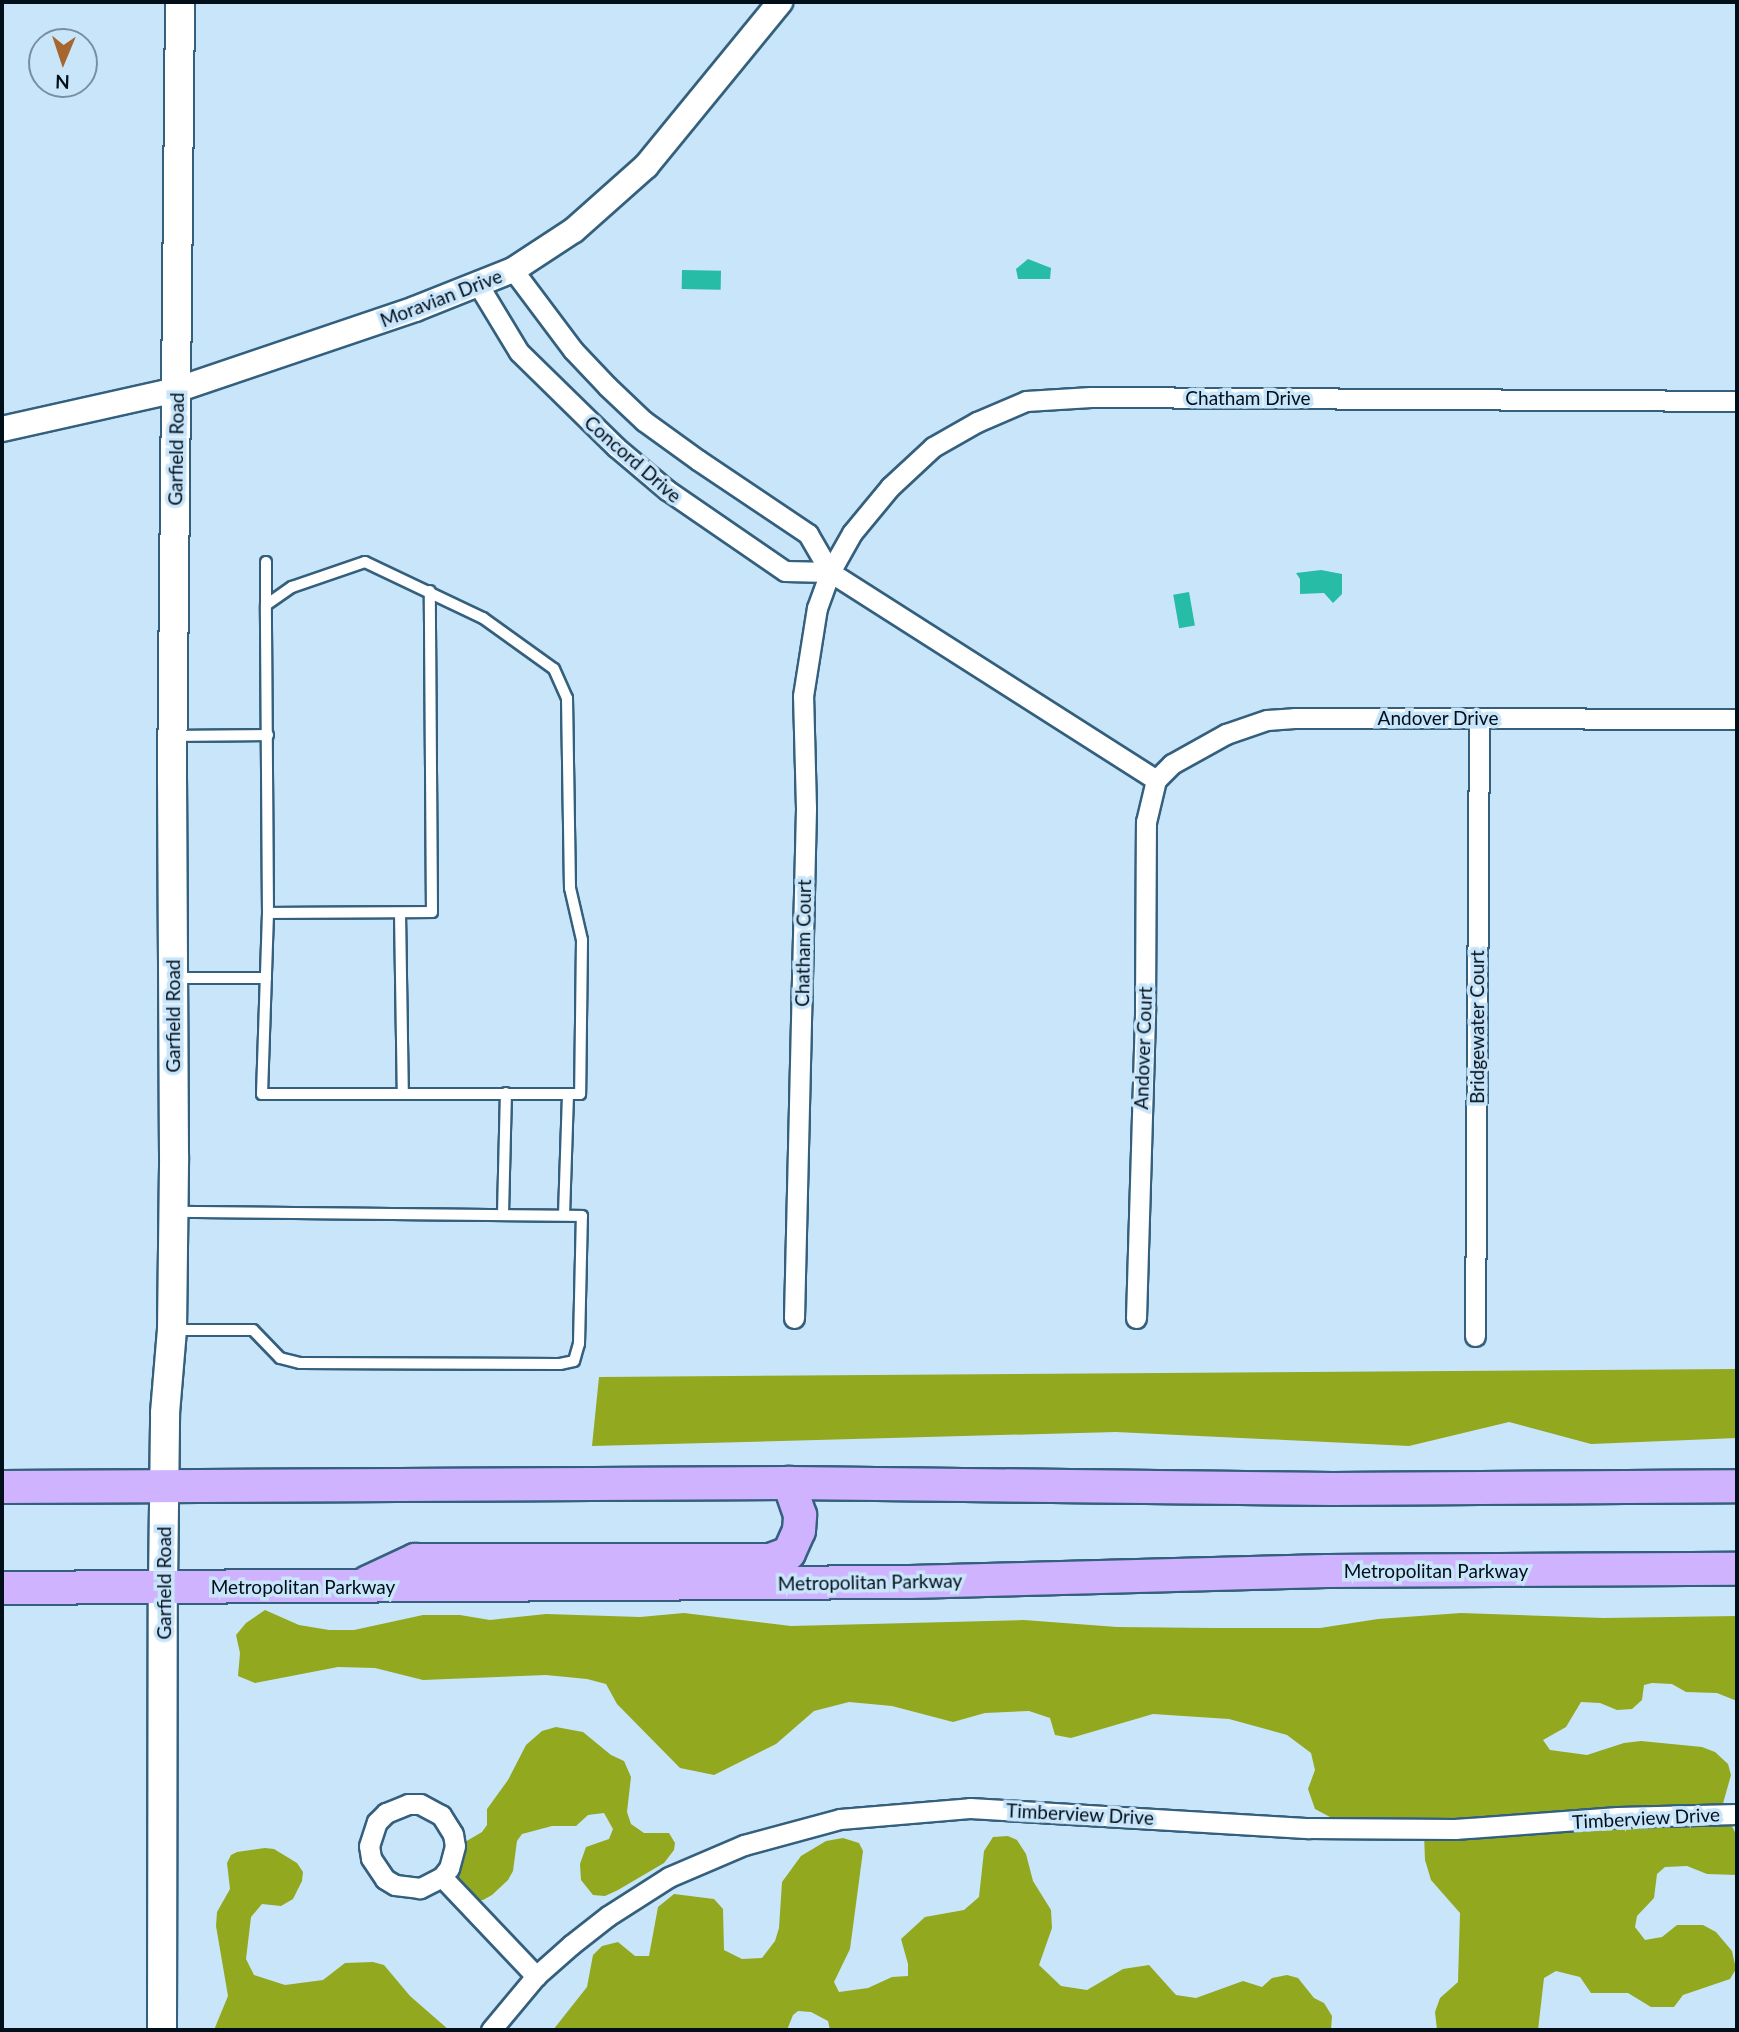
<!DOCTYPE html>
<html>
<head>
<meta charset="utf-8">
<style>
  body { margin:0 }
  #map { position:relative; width:1739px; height:2032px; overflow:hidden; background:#c9e5fa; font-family:Lato,sans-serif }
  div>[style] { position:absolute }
  .forest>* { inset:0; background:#91a81f }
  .water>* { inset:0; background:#26bca5; transform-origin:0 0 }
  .roads { filter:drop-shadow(2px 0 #34607e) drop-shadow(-2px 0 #34607e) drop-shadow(0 2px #34607e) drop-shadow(0 -2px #34607e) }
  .service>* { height:10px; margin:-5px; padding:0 5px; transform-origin:5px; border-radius:5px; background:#fff }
  .minor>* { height:19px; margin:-9.5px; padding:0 9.5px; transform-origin:9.5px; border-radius:9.5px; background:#fff }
  .tertiary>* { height:24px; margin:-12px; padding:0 12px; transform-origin:12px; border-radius:12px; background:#fff }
  .secondary>* { height:28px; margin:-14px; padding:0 14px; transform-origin:14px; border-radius:14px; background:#fff }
  .primary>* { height:32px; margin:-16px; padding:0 16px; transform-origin:16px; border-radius:16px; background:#d0b3fe }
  span { translate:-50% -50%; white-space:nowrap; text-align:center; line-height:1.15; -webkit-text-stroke:7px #c9e5fa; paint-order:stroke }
  .street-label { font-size:19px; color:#010f1b }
  .frame { position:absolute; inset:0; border:4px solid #010f1b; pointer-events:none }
  .north { position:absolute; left:28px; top:28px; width:70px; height:70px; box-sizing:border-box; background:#c9e5fa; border:2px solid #798fa1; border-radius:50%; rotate:182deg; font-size:19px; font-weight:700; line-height:28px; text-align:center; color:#010f1b }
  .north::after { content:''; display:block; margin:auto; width:24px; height:32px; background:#a6662e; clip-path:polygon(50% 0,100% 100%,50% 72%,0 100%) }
</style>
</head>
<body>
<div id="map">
  <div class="forest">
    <div style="clip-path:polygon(1737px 1369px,1737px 1438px,1591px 1444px,1509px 1422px,1409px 1446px,1116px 1432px,592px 1446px,599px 1377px)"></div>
    <div style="clip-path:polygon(265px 1610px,299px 1625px,329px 1630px,354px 1630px,423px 1615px,460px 1615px,490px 1620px,546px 1614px,640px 1617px,684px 1613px,791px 1626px,1024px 1620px,1117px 1627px,1213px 1628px,1320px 1628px,1378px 1619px,1461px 1613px,1604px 1618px,1737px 1616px,1737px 1701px,1717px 1693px,1686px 1692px,1672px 1684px,1652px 1683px,1644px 1685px,1642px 1700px,1632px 1709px,1617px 1710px,1600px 1703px,1581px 1702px,1566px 1727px,1543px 1740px,1550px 1750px,1587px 1755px,1624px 1743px,1641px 1741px,1702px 1747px,1715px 1752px,1728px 1764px,1731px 1775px,1722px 1807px,1737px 1836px,1737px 1875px,1707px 1874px,1687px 1866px,1665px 1867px,1657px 1874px,1654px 1898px,1637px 1916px,1635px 1927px,1645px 1940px,1662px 1937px,1677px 1925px,1703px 1925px,1716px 1932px,1732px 1951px,1736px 1969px,1730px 1979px,1683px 1995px,1674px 2007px,1651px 2007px,1628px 1993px,1591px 1993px,1580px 1977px,1556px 1971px,1544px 1978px,1538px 2030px,1437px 2030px,1435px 2012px,1440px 1998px,1458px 1982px,1460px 1913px,1431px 1880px,1425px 1860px,1424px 1834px,1330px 1817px,1315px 1809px,1308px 1789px,1315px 1770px,1311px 1753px,1287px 1735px,1229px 1719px,1153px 1714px,1071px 1738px,1055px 1735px,1050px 1718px,1029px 1711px,985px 1713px,953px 1722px,892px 1706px,849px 1702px,814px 1711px,776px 1744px,714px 1775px,680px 1768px,617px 1704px,606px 1684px,587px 1679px,546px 1675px,423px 1680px,375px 1668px,338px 1667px,255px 1683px,238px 1676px,240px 1653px,236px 1635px,246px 1623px)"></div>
    <div style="clip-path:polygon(556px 1727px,583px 1732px,611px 1755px,624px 1761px,631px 1777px,627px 1812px,631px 1824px,644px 1833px,669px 1833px,675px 1843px,674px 1850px,664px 1863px,618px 1890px,605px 1896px,593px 1895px,581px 1880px,580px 1864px,586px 1847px,609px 1839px,613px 1829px,604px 1813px,588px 1815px,576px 1826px,552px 1826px,522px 1834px,517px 1841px,513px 1871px,508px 1880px,492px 1895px,483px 1900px,471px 1900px,456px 1880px,455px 1871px,465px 1842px,482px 1832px,487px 1825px,487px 1809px,508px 1780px,526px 1745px,542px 1731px)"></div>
    <div style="clip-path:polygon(1008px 1836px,1017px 1840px,1026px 1854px,1033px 1881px,1051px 1910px,1052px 1928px,1039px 1965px,1061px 1986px,1087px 1990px,1123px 1969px,1149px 1965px,1176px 1995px,1196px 1998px,1243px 1981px,1262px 1987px,1272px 1978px,1287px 1975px,1298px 1978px,1314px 1998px,1324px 2003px,1332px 2016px,1331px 2030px,1278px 2030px,1276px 2028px,1263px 2030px,830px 2030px,828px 2021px,811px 2012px,798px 2011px,793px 2015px,787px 2030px,553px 2030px,587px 1987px,593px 1955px,602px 1946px,618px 1942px,635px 1956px,649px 1956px,658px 1907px,674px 1894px,714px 1899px,723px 1909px,724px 1950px,742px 1959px,762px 1958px,775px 1941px,779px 1928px,782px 1882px,801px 1856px,826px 1841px,843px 1838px,859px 1843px,863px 1851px,850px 1949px,834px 1982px,839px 1992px,868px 1988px,892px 1977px,908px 1976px,908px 1964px,901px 1939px,925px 1917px,964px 1910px,979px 1897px,984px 1851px,993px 1837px)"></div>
    <div style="clip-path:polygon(265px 1848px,274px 1849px,297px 1863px,303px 1872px,302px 1881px,293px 1899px,281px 1906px,262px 1904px,251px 1917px,246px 1959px,254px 1975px,285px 1985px,323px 1980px,345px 1963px,373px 1962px,384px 1965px,410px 1996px,449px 2030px,214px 2030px,228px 1996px,216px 1926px,217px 1912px,230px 1889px,227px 1863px,231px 1855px,237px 1852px)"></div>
  </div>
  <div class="water">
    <div style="clip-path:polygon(1028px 259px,1051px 268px,1050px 279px,1018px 279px,1016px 269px)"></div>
    <div style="left:682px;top:270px;width:39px;height:19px;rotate:1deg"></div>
    <div style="clip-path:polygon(1321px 570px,1342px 574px,1342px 594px,1333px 603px,1324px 593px,1300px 594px,1300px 579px,1296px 573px)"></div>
    <div style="left:1189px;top:592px;width:34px;height:16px;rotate:80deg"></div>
  </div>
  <div class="roads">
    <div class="service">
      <div style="left:365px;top:562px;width:131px;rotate:25.4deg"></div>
      <div style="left:483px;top:618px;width:87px;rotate:35.7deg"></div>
      <div style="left:554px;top:669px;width:32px;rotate:66deg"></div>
      <div style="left:567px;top:698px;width:190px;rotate:89.1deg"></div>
      <div style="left:570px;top:888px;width:53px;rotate:77deg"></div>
      <div style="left:582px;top:940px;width:154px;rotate:90.7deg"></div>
      <div style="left:580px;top:1094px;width:318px;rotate:180deg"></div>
      <div style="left:262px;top:1094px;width:181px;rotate:-88.1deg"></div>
      <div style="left:268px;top:913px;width:308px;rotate:-90.4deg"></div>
      <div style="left:266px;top:605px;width:32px;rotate:-35deg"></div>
      <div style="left:292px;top:587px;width:77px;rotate:-18.9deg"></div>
      <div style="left:266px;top:605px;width:43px;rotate:-90deg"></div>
      <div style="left:174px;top:736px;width:94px;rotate:-0.6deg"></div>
      <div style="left:268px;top:913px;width:164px;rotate:-0.3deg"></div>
      <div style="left:432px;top:912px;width:321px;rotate:-90.4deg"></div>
      <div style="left:400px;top:913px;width:181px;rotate:89.1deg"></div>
      <div style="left:176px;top:978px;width:90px"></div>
      <div style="left:503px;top:1214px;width:121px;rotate:-88.6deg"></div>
      <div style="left:564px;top:1215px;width:121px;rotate:-88.1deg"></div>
      <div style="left:173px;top:1330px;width:80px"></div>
      <div style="left:253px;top:1330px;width:39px;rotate:46deg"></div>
      <div style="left:280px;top:1358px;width:21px;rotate:14deg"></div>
      <div style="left:300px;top:1363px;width:260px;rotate:0.2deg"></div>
      <div style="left:560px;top:1364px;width:14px;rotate:-12deg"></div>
      <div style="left:574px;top:1361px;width:18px;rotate:-74deg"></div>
      <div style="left:579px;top:1344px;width:128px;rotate:-88.7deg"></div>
      <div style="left:582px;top:1216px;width:405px;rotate:-179.4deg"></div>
    </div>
    <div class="minor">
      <div style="left:513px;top:270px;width:100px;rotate:53.1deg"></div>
      <div style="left:573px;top:350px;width:50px;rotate:46.6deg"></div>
      <div style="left:607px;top:386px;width:51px;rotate:43.4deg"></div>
      <div style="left:644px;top:421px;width:67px;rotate:35.8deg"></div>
      <div style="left:698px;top:460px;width:133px;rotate:33.9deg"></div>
      <div style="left:808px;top:534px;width:44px;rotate:59.9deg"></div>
      <div style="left:830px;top:572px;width:387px;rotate:32.5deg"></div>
      <div style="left:479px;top:286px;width:77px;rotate:58.8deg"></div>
      <div style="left:519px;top:352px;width:136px;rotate:44.4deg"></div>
      <div style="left:616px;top:447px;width:67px;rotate:40.1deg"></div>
      <div style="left:667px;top:490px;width:143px;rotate:34.5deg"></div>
      <div style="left:785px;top:571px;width:45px;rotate:1.3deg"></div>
      <div style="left:794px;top:1318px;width:510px;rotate:-88.65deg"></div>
      <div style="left:806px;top:808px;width:112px;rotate:-91.5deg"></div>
      <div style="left:803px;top:696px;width:89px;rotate:-81deg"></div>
      <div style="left:817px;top:608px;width:38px;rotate:-70deg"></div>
      <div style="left:830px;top:572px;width:45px;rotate:-60.6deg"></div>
      <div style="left:852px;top:533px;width:60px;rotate:-50.4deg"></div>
      <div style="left:890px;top:487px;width:59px;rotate:-42.9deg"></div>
      <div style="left:933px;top:447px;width:51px;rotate:-29.6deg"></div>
      <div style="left:977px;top:422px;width:53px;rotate:-23.2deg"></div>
      <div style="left:1026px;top:401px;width:65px;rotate:-3.5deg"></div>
      <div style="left:1091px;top:397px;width:646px;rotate:0.35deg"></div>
      <div style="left:1136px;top:1318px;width:311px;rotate:-88.3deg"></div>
      <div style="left:1145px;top:1007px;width:185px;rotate:-89.7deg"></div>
      <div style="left:1146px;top:822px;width:43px;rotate:-76.6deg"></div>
      <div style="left:1156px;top:780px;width:23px;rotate:-45deg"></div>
      <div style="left:1172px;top:764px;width:62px;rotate:-29.1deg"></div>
      <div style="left:1226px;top:734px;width:43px;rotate:-18.9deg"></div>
      <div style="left:1267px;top:720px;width:27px;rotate:-4deg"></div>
      <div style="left:1294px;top:718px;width:443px;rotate:0.1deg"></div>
      <div style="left:1475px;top:1336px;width:618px;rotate:-89.63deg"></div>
      <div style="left:442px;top:1877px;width:25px;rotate:153deg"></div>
      <div style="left:420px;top:1888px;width:25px;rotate:-173deg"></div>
      <div style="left:395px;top:1885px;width:12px;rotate:-149deg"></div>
      <div style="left:385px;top:1879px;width:25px;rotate:-124deg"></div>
      <div style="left:371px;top:1858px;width:12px;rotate:-99deg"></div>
      <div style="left:369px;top:1846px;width:25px;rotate:-72deg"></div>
      <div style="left:377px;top:1822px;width:13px;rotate:-45deg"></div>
      <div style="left:386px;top:1813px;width:24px;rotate:-22deg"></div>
      <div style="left:408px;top:1804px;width:12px"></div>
      <div style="left:420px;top:1804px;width:24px;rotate:28deg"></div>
      <div style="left:441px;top:1815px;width:22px;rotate:58deg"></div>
      <div style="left:453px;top:1834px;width:12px;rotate:81deg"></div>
      <div style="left:455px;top:1846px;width:23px;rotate:105deg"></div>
      <div style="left:449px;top:1868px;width:11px;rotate:128deg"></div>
      <div style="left:442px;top:1877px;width:137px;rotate:46.5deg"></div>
      <div style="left:491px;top:2030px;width:70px;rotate:-50.2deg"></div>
      <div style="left:536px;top:1976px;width:47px;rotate:-41.5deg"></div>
      <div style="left:571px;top:1945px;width:47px;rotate:-38.1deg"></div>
      <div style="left:608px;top:1916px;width:72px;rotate:-32.6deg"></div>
      <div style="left:669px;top:1877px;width:82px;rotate:-23.1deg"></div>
      <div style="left:744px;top:1845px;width:99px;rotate:-15.2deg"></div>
      <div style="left:840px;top:1819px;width:130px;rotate:-4.8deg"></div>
      <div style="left:970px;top:1808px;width:340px;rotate:3.4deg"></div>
      <div style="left:1309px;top:1828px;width:146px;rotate:0.4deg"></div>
      <div style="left:1455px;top:1829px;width:163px;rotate:-4.2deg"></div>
      <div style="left:1618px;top:1817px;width:119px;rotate:-1.4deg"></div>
    </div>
    <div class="tertiary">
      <div style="left:2px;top:429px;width:178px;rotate:-12.6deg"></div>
      <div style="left:176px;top:390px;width:252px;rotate:-18.7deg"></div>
      <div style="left:415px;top:309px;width:105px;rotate:-21.7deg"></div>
      <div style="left:513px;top:270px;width:73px;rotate:-33.3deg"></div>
      <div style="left:574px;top:230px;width:96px;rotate:-41.6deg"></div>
      <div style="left:646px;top:166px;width:212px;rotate:-50.7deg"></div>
    </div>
    <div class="secondary">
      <div style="left:162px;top:2030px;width:443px;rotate:-89.9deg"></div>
      <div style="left:163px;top:1587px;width:174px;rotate:-89.3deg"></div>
      <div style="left:165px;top:1413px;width:83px;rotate:-85.2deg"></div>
      <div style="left:172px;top:1330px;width:174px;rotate:-89.3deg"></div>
      <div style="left:174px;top:1156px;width:376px;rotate:-90.3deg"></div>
      <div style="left:172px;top:780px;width:778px;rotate:-89.41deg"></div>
    </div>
    <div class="primary">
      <div style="left:2px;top:1487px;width:787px;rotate:-0.29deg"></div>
      <div style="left:789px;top:1483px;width:544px;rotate:0.63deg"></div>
      <div style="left:1333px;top:1489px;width:404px;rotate:-0.4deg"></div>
      <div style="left:368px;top:1582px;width:52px;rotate:-25.1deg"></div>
      <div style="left:415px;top:1560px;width:355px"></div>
      <div style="left:770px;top:1560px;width:20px;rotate:-20deg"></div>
      <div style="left:789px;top:1553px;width:24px;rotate:-66deg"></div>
      <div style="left:799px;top:1531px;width:16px;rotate:-86deg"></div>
      <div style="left:800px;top:1515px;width:34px;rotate:-109deg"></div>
      <div style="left:2px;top:1588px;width:908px;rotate:-0.38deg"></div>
      <div style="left:910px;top:1582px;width:417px;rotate:-1.5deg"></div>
      <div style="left:1327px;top:1571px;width:410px;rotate:-0.3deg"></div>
    </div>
  </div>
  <div class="street-label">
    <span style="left:441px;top:298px;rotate:-21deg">Moravian Drive</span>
    <span style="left:1248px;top:398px">Chatham Drive</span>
    <span style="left:176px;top:449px;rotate:-89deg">Garfield Road</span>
    <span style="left:633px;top:459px;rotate:41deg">Concord Drive</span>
    <span style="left:1438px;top:718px">Andover Drive</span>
    <span style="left:803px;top:943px;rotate:-89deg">Chatham Court</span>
    <span style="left:173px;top:1016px;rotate:-90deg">Garfield Road</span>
    <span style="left:1477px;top:1027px;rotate:-90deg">Bridgewater Court</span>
    <span style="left:1143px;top:1048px;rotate:-88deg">Andover Court</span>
    <span style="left:1436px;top:1571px">Metropolitan Parkway</span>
    <span style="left:870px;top:1582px;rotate:-1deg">Metropolitan Parkway</span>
    <span style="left:164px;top:1583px;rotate:-90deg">Garfield Road</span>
    <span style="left:303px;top:1587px">Metropolitan Parkway</span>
    <span style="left:1080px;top:1814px;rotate:3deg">Timberview Drive</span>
    <span style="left:1646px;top:1818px;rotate:-3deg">Timberview Drive</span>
  </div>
  <div class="frame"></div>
  <div class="north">N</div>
</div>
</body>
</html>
